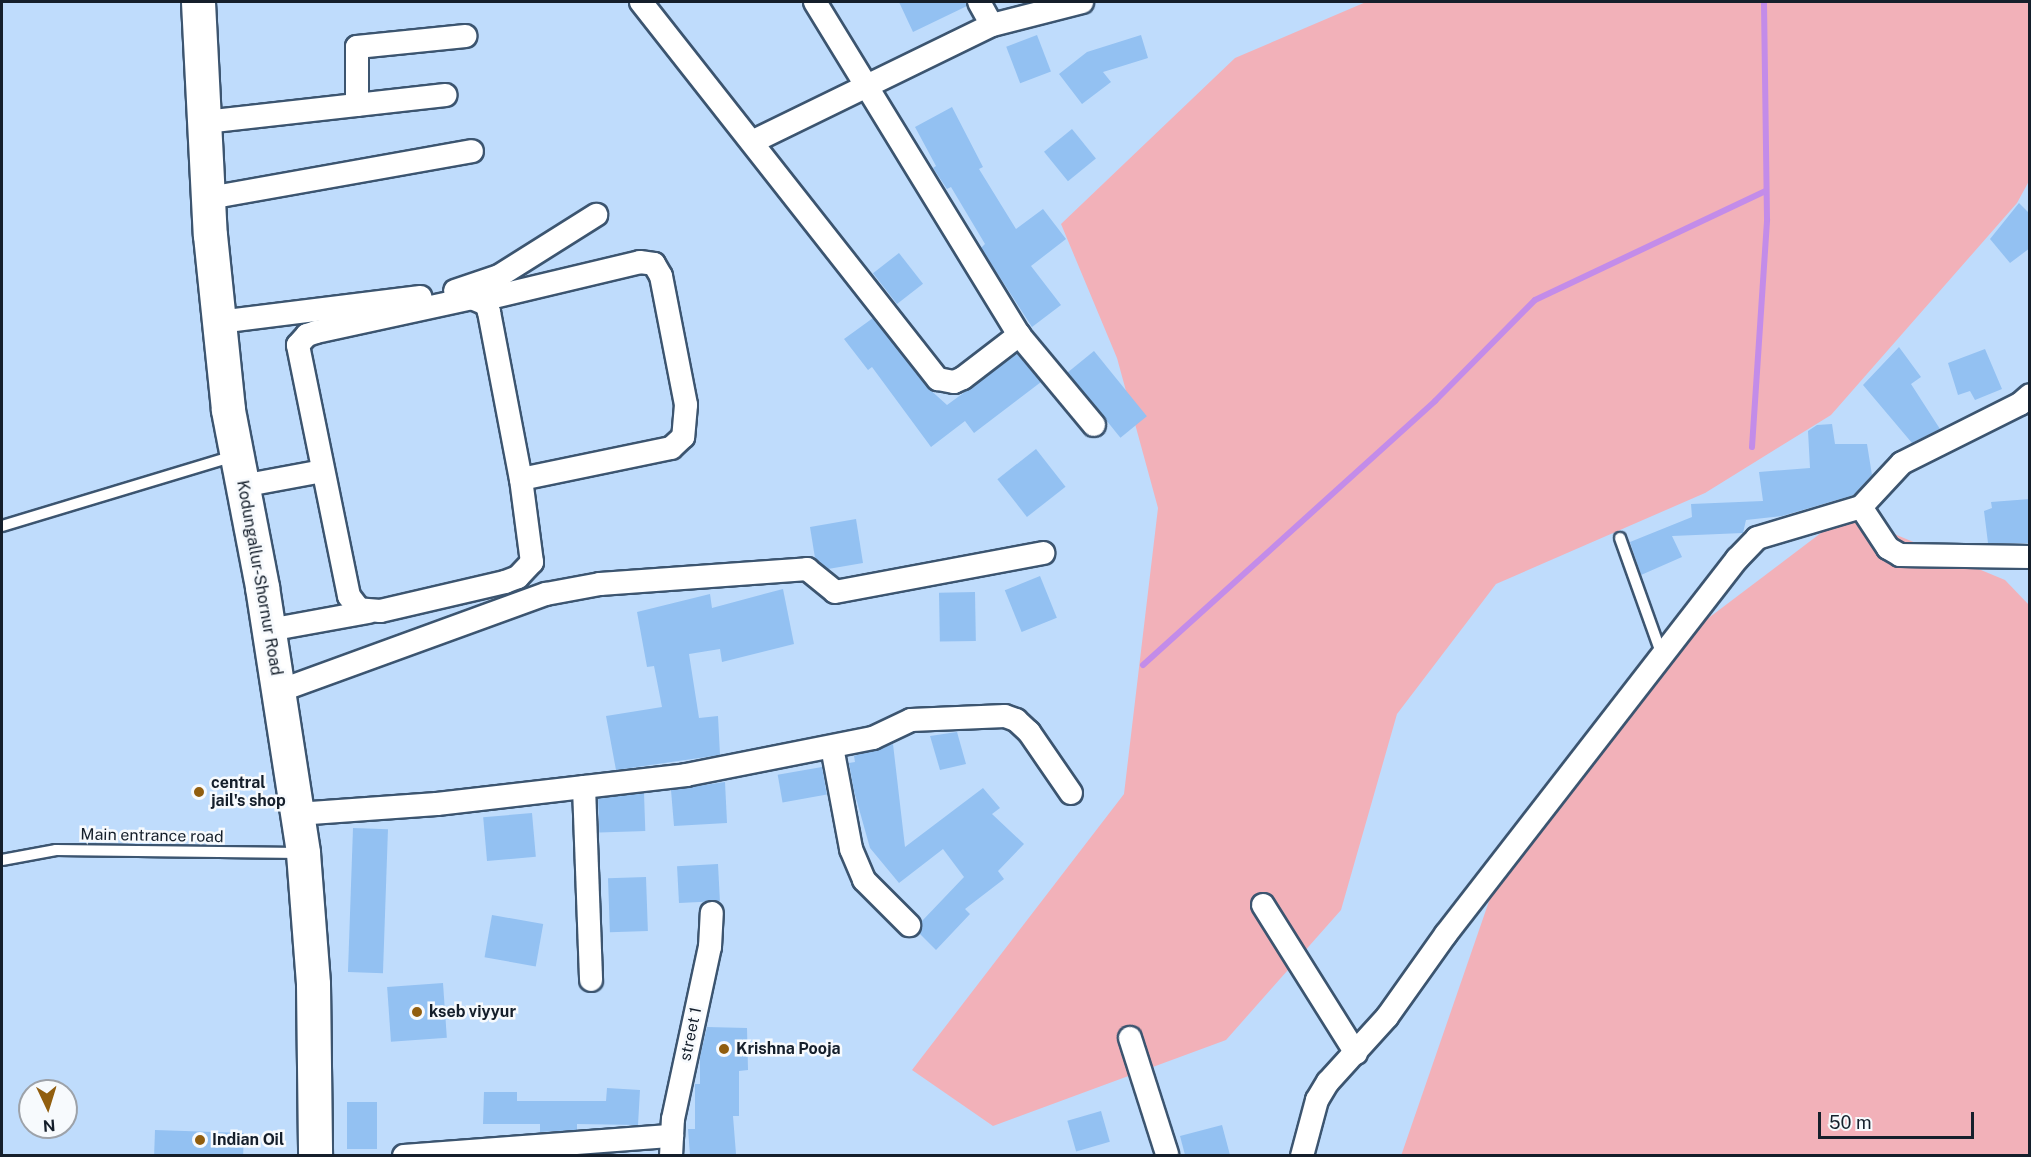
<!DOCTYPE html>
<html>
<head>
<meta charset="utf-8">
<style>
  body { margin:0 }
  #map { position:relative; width:2031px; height:1157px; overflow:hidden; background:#bfdcfc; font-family:"Public Sans",sans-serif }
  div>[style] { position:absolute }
  .green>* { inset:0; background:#f2b1b9 }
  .stream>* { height:6px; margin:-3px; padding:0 3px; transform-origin:3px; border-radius:3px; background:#c38ce9 }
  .building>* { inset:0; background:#93c1f2; transform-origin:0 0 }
  .roads { filter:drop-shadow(2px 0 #3c5570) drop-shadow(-2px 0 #3c5570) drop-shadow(0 2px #3c5570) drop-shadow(0 -2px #3c5570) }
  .service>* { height:10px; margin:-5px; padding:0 5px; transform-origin:5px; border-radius:5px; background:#fff }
  .minor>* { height:22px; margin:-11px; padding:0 11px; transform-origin:11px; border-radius:11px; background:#fff }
  .primary>* { height:33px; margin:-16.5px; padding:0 16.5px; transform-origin:16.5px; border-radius:16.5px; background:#fff }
  .dots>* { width:16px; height:16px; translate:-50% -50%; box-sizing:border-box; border:3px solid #f7fafd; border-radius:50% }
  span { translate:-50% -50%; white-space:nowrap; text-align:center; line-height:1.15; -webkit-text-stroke:5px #f7fafd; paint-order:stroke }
  .street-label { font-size:16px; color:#151f2b }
  .poi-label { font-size:16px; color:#151f2b; font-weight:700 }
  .left { translate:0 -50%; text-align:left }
  .frame { position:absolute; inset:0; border:3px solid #151f2b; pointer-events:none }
  .north { position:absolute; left:18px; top:1079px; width:60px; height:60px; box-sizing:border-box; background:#f7fafd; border:2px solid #9da2a9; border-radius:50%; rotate:176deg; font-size:16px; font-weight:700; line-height:24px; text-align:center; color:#151f2b }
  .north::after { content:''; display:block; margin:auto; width:21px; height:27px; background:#915e0f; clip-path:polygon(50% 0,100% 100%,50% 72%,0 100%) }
  .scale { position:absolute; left:1818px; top:1112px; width:156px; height:27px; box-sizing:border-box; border:3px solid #151f2b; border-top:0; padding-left:8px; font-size:18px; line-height:21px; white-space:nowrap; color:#151f2b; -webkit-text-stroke:4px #f7fafd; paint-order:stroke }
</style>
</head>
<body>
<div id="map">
  <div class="green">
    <div style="clip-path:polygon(1366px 2px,2029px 2px,2029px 181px,2017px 203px,1831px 415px,1705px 493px,1496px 584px,1397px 714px,1341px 910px,1226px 1040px,993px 1126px,912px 1070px,1124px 794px,1158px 508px,1117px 358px,1061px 224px,1235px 58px)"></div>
    <div style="clip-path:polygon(1846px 514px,2005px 580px,2029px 605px,2029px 1155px,1401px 1156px,1506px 852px,1633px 675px)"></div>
  </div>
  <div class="stream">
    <div style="left:1752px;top:447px;width:228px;rotate:-86.2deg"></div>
    <div style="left:1767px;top:219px;width:217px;rotate:-90.8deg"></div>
    <div style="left:1143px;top:665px;width:394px;rotate:-42.1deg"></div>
    <div style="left:1435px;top:401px;width:142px;rotate:-45.3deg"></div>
    <div style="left:1535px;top:300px;width:255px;rotate:-25.3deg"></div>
  </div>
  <div class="building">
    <div style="clip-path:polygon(899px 2px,966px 2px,967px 6px,913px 32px)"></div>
    <div style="left:1037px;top:35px;width:39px;height:33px;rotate:69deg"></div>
    <div style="clip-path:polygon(1141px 35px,1148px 58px,1103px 72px,1111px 82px,1082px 104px,1059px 74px,1087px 52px)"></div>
    <div style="clip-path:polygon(952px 107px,983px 167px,979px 169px,1016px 229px,1043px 209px,1066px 239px,1031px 266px,1061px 305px,1032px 327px,981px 248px,985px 244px,951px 187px,947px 189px,933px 168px,936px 166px,915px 127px)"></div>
    <div style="left:1072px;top:129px;width:38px;height:36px;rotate:51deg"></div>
    <div style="clip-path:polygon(2019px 203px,2030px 214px,2030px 248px,2010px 263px,1990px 239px)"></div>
    <div style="left:899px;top:253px;width:39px;height:33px;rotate:52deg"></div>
    <div style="clip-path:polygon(873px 318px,927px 387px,947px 405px,1017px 354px,1041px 382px,974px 433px,965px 421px,931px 447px,872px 367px,868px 370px,844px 339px)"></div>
    <div style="clip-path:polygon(1899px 347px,1921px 377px,1911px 384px,1940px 429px,1912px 443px,1863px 385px)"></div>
    <div style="clip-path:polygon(1985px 349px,2002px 389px,1975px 400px,1970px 391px,1958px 395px,1948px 363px)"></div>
    <div style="left:1094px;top:351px;width:84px;height:34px;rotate:51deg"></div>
    <div style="clip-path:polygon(1832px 424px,1835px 444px,1867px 444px,1872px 475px,1854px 495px,1782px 516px,1746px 520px,1743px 533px,1672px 536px,1682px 557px,1641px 575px,1630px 542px,1692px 517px,1691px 504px,1763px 501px,1759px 472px,1810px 468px,1808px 431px,1817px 425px)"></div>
    <div style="left:1036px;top:449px;width:48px;height:49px;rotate:52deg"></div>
    <div style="clip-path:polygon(2030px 499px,2030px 543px,1988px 543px,1984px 511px,1992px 508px,1991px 502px)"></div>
    <div style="clip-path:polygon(856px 519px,863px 563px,828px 569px,815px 558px,810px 527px)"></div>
    <div style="left:1040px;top:576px;width:45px;height:38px;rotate:68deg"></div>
    <div style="clip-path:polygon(783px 589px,794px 644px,722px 662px,720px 649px,689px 654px,699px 718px,718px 716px,720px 755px,616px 770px,606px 716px,662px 707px,654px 666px,647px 667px,637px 612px,710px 594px,712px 608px)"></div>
    <div style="left:975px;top:592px;width:49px;height:36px;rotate:89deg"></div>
    <div style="clip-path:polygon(957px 732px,966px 764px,940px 770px,930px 736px)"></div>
    <div style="clip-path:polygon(893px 744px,905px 847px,983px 788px,1000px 808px,992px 814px,1024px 844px,998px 871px,1004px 879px,965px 909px,970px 914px,936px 950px,919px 933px,922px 921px,964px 877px,943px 849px,899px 883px,870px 848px,854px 791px,849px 763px,855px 762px,854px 756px)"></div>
    <div style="left:822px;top:767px;width:28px;height:45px;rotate:80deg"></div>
    <div style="clip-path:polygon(725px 782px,727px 823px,674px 826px,671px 790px)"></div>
    <div style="left:644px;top:793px;width:38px;height:46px;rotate:88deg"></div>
    <div style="left:532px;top:813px;width:44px;height:49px;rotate:85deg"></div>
    <div style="left:353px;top:828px;width:35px;height:144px;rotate:2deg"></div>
    <div style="left:718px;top:864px;width:37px;height:41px;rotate:87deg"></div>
    <div style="left:646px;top:877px;width:54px;height:38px;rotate:88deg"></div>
    <div style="left:492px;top:915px;width:52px;height:43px;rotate:10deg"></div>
    <div style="left:443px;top:983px;width:55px;height:56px;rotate:86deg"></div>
    <div style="clip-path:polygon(707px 1027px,747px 1028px,748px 1070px,739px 1071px,739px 1116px,733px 1116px,736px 1154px,690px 1155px,688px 1129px,695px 1129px,695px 1084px,700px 1084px,700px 1057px)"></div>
    <div style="clip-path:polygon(607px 1088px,640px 1090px,638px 1125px,577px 1124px,577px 1130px,540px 1132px,540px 1124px,483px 1124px,484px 1092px,517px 1092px,517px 1101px,606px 1101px)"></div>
    <div style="left:347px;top:1102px;width:30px;height:47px"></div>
    <div style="left:1101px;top:1111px;width:32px;height:35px;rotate:74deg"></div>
    <div style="clip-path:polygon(1222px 1125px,1230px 1155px,1185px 1155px,1180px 1136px)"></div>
    <div style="left:155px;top:1130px;width:89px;height:25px;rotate:2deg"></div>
  </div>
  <div class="roads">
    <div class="service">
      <div style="left:2px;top:526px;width:242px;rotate:-16.8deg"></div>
      <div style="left:1620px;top:538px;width:124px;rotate:70.3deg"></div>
      <div style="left:2px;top:860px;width:55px;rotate:-10.5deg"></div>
      <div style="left:56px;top:850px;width:244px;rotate:0.7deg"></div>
    </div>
    <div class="minor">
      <div style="left:641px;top:2px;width:480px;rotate:51.8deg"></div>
      <div style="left:938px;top:379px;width:16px;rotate:11deg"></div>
      <div style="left:954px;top:382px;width:10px;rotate:-24deg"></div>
      <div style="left:963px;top:378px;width:71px;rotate:-37.5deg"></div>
      <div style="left:815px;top:2px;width:391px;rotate:58.5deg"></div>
      <div style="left:1019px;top:335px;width:117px;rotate:50.2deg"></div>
      <div style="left:979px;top:2px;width:26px;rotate:61deg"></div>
      <div style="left:357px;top:105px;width:58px;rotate:-90deg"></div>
      <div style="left:357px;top:47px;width:109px;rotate:-5.8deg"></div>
      <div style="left:205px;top:122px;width:242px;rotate:-6.4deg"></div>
      <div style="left:754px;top:141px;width:265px;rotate:-26deg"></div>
      <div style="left:992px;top:25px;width:93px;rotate:-14.3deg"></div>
      <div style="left:209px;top:198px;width:267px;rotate:-10.1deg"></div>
      <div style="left:455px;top:291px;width:46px;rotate:-18.8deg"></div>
      <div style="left:499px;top:276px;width:115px;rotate:-32.2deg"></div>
      <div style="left:472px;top:298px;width:15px;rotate:23deg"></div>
      <div style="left:486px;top:304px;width:9px;rotate:69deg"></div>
      <div style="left:489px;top:312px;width:170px;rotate:79.2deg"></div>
      <div style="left:521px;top:479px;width:84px;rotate:82.5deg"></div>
      <div style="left:532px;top:562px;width:21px;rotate:133deg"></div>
      <div style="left:518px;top:577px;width:14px;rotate:159deg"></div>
      <div style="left:505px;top:582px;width:128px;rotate:166.9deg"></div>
      <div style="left:380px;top:611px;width:21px;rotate:-175deg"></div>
      <div style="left:359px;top:609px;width:16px;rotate:-128deg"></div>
      <div style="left:349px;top:596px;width:256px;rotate:-101.5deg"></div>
      <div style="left:298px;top:345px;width:13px;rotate:-48deg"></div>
      <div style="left:307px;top:335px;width:9px;rotate:-18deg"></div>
      <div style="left:316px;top:332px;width:160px;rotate:-12.3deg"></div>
      <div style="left:481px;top:300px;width:163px;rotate:-13.4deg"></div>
      <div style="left:640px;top:262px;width:14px;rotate:8deg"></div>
      <div style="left:654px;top:264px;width:14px;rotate:60deg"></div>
      <div style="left:661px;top:276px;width:131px;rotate:79deg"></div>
      <div style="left:686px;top:405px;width:32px;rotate:95deg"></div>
      <div style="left:683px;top:437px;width:16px;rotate:137deg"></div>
      <div style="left:671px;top:448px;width:153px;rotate:168.3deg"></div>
      <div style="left:219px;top:322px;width:203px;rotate:-7.1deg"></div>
      <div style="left:242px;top:486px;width:82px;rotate:-10.5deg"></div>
      <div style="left:1861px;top:507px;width:49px;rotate:56.6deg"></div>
      <div style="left:1888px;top:548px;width:14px;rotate:30deg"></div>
      <div style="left:1900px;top:555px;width:130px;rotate:0.9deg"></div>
      <div style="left:269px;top:630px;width:101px;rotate:-10.3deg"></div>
      <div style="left:279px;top:691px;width:284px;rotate:-20deg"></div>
      <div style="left:546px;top:594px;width:55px;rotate:-10.5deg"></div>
      <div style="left:600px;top:584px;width:208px;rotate:-4.1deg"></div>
      <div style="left:807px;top:569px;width:36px;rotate:39deg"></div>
      <div style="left:835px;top:592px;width:212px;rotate:-10.6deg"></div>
      <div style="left:832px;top:747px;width:104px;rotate:79.4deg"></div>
      <div style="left:851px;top:849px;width:34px;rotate:67deg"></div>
      <div style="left:864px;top:880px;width:64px;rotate:45deg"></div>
      <div style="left:584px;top:787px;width:193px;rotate:87.9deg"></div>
      <div style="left:297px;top:814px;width:140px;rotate:-4.1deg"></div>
      <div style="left:437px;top:804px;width:251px;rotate:-6.6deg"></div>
      <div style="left:686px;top:775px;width:191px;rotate:-11.2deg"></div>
      <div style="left:873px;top:738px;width:42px;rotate:-25.3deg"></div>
      <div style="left:911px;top:720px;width:94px;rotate:-2.4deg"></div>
      <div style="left:1005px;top:716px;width:12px;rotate:20deg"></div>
      <div style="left:1016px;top:720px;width:18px;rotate:43deg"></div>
      <div style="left:1029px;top:732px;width:74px;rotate:55.5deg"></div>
      <div style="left:1263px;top:905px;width:175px;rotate:57.9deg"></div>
      <div style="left:1130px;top:1038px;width:122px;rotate:72.3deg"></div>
      <div style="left:404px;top:1156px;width:269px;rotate:-4.3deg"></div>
      <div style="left:671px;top:1156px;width:37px;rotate:-87deg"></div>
      <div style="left:673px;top:1119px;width:176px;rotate:-77.9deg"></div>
      <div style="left:710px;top:947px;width:34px;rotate:-87deg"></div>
      <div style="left:1302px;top:1156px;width:58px;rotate:-75deg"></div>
      <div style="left:1317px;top:1100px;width:21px;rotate:-59deg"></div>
      <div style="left:1328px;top:1082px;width:88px;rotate:-47.8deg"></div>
      <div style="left:1387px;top:1017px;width:102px;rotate:-54.6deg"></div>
      <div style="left:1446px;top:934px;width:475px;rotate:-52.2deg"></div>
      <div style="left:1737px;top:559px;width:29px;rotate:-46deg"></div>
      <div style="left:1757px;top:538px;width:109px;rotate:-16.6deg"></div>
      <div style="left:1861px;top:507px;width:60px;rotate:-47deg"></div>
      <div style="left:1902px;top:463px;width:132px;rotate:-26.6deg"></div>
      <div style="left:2020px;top:404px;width:13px;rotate:-42deg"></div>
    </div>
    <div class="primary">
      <div style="left:198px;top:2px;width:233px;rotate:87.1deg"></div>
      <div style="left:210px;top:235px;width:176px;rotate:84.1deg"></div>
      <div style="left:228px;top:410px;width:180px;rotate:79.1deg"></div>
      <div style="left:262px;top:587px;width:269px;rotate:81.2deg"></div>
      <div style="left:303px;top:853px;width:131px;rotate:85.6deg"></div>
      <div style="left:313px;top:984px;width:172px;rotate:89.3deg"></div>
    </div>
  </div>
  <div class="dots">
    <div style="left:199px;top:792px;background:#915e0f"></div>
    <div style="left:417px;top:1012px;background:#915e0f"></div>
    <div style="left:724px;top:1049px;background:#915e0f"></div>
    <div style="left:200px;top:1140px;background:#915e0f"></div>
  </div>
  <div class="street-label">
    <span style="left:259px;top:578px;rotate:80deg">Kodungallur-Shornur Road</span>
    <span style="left:152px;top:836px;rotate:1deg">Main entrance road</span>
    <span style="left:691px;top:1034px;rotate:-78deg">street 1</span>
  </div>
  <div class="poi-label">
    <span class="left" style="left:211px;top:792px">central<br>jail's shop</span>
    <span class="left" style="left:429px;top:1012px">kseb viyyur</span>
    <span class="left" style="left:736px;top:1049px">Krishna Pooja</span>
    <span class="left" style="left:212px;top:1140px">Indian Oil</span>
  </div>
  <div class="frame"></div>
  <div class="north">N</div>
  <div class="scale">50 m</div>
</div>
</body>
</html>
